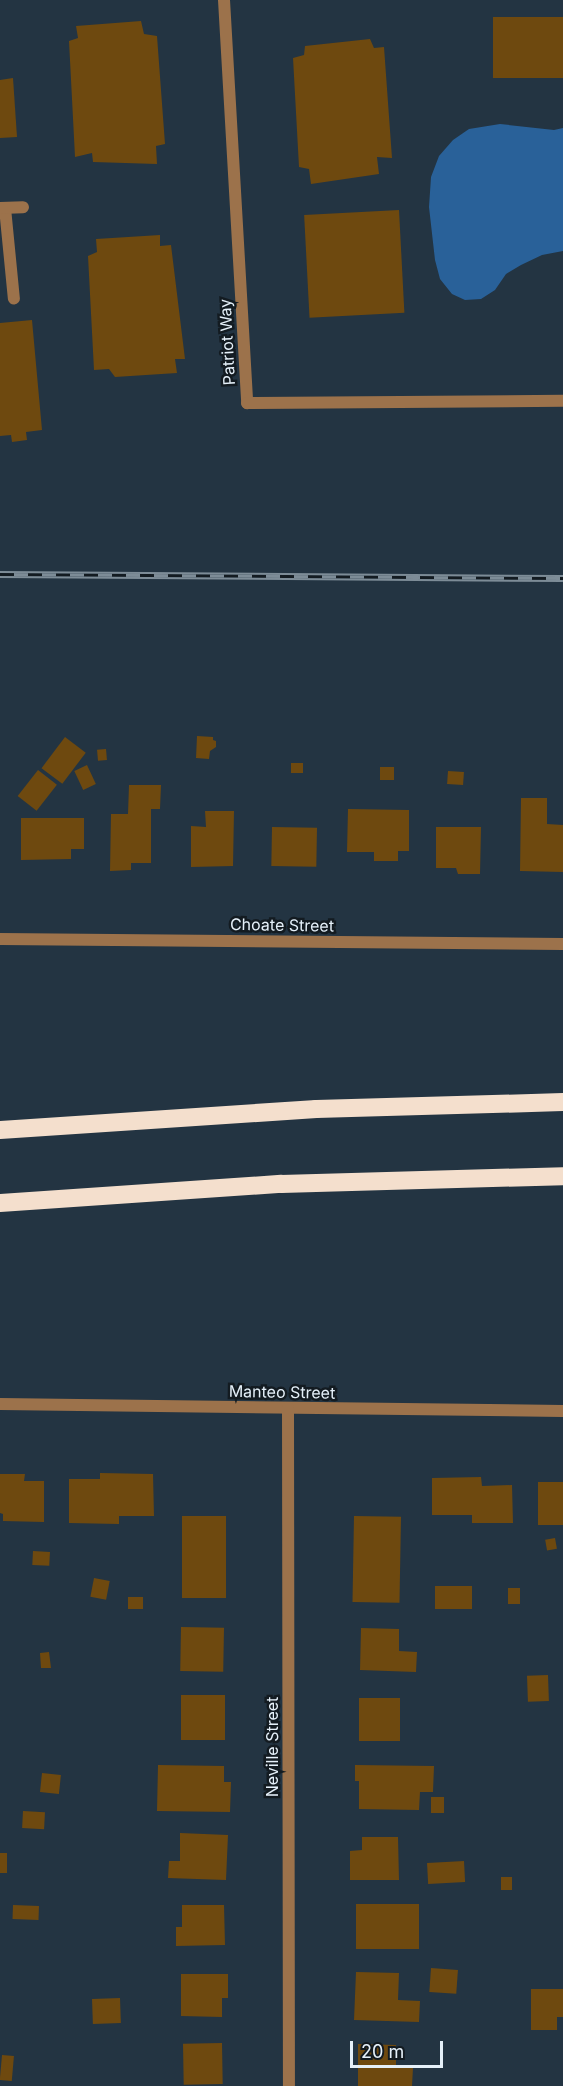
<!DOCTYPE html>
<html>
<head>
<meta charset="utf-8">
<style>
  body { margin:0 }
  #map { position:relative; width:563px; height:2086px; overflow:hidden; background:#233442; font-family:Inter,sans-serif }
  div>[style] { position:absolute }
  .water>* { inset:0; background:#296199 }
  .building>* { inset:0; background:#6e490f; transform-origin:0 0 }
  .lane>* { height:12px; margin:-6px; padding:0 6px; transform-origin:6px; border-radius:6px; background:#9c724b }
  .street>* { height:12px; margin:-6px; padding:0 6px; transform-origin:6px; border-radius:6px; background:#9c724b }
  .highway>* { height:18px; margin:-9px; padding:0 9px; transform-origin:9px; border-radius:9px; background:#f4dfcd }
  .rail>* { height:7px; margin-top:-3.5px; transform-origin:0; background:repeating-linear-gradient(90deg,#131b21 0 14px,#7d8c97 0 28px); box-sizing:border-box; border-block:2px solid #7d8c97 }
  span { translate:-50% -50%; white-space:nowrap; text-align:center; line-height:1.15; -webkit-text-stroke:5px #131b21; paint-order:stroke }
  .street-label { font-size:16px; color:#e5f0f9 }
  .scale { position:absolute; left:350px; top:2041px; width:93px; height:27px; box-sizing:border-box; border:3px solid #e5f0f9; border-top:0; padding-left:8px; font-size:18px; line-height:21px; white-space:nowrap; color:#e5f0f9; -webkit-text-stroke:4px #131b21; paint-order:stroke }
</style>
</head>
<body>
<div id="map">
  <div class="water">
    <div style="clip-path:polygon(500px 124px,554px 130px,563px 128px,563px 251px,542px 255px,521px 265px,506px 274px,495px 290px,481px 299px,465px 300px,452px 294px,440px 279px,435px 260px,429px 207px,431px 177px,439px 156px,453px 140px,469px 129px)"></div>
  </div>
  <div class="building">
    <div style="left:563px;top:17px;width:61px;height:70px;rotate:90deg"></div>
    <div style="clip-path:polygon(141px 21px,144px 34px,157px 36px,165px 144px,156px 146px,157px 164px,93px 162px,92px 153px,75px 157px,69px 41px,78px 38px,76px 26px)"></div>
    <div style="clip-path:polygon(370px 39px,374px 48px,384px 47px,392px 158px,377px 157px,379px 174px,311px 184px,309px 169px,299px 167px,293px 58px,304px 55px,305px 46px)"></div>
    <div style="clip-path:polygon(13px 78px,17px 137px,0 138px,0 80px)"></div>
    <div style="left:399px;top:210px;width:103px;height:95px;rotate:87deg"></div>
    <div style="clip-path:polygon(160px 235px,160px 246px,171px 245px,185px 359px,175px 359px,177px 373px,115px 377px,109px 369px,94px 370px,88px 256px,97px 252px,96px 239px)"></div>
    <div style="clip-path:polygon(32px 320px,42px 430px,26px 432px,27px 440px,12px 442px,11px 435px,0 436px,0 323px)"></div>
    <div style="clip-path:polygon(197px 736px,213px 737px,213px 740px,216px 741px,216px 747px,210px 751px,209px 759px,196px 758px)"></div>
    <div style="left:65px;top:737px;width:26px;height:39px;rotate:37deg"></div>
    <div style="left:106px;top:749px;width:11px;height:9px;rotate:85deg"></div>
    <div style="left:291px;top:763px;width:12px;height:10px"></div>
    <div style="left:87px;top:765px;width:21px;height:14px;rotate:65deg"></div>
    <div style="left:380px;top:767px;width:14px;height:13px"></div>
    <div style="left:38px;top:770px;width:24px;height:33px;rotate:38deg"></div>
    <div style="left:448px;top:771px;width:16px;height:13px;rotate:4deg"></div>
    <div style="clip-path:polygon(129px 785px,161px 785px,160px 809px,151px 809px,151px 863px,131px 863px,131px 870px,110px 871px,111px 814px,128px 814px)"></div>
    <div style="clip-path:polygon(521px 798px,547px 798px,547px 824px,563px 825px,563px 872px,520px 871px)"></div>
    <div style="clip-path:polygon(348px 809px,409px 810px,409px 851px,398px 851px,398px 861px,374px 861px,374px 852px,347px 852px)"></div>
    <div style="clip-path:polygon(205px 811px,234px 811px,233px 866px,191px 867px,191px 826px,206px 827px)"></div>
    <div style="clip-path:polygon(21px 818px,84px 818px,84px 849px,71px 849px,71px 859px,21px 860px)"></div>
    <div style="left:272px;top:827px;width:45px;height:39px;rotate:1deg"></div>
    <div style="clip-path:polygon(436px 827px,481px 827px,480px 874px,458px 874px,456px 868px,436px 868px)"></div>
    <div style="clip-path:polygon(100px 1473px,153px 1474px,154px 1516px,119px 1516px,119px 1524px,69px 1523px,69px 1479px,100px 1479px)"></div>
    <div style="clip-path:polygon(0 1474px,25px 1474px,24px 1481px,44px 1481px,44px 1522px,3px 1521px,3px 1514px,0 1513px)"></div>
    <div style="clip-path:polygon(481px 1477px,482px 1486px,512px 1485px,513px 1523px,472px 1523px,472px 1515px,432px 1515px,432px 1478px)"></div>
    <div style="left:538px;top:1482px;width:25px;height:43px"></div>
    <div style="left:182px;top:1516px;width:44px;height:82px"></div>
    <div style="left:354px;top:1516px;width:47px;height:86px;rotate:1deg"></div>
    <div style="left:555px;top:1538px;width:11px;height:10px;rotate:80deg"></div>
    <div style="left:33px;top:1551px;width:17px;height:14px;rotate:3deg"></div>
    <div style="left:94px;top:1578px;width:16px;height:19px;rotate:11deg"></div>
    <div style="left:435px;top:1586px;width:37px;height:23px"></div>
    <div style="left:508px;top:1588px;width:12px;height:16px"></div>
    <div style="left:143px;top:1597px;width:12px;height:15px;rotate:90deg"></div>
    <div style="left:181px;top:1627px;width:43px;height:44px;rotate:1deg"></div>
    <div style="clip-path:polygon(361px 1628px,399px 1629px,399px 1651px,417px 1652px,416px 1672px,360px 1670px)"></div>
    <div style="clip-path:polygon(49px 1652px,51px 1668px,41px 1668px,40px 1653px)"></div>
    <div style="left:548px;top:1675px;width:26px;height:21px;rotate:88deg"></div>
    <div style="left:225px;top:1695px;width:45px;height:44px;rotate:90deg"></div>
    <div style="left:359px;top:1698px;width:41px;height:43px"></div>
    <div style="clip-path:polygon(158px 1765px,224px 1766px,224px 1782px,231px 1782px,230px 1812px,157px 1811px)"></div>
    <div style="clip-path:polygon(355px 1765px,434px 1766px,433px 1792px,420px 1792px,419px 1810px,359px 1809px,359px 1781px,355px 1781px)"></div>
    <div style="left:42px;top:1773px;width:19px;height:19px;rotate:6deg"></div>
    <div style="left:431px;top:1797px;width:13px;height:16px"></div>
    <div style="left:23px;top:1811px;width:22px;height:17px;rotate:3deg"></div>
    <div style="clip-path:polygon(180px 1833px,228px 1835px,226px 1880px,168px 1878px,169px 1861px,180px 1861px)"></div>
    <div style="clip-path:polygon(362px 1837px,398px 1837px,399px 1880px,350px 1880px,350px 1851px,362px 1850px)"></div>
    <div style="left:0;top:1853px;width:7px;height:20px"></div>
    <div style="left:464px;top:1861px;width:21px;height:37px;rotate:87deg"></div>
    <div style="left:501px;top:1877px;width:11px;height:13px"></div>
    <div style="left:356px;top:1904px;width:63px;height:45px"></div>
    <div style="left:13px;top:1905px;width:26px;height:14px;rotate:2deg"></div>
    <div style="clip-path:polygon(182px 1905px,224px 1905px,225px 1945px,176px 1946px,176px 1927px,182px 1927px)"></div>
    <div style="left:431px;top:1968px;width:27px;height:24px;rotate:4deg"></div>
    <div style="clip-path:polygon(356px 1972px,399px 1973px,398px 2000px,420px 2001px,419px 2022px,354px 2020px)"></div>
    <div style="clip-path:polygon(181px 1974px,228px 1974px,228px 1998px,222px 1998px,222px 2017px,181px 2016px)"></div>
    <div style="clip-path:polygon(531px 1989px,563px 1989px,563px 2017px,557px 2017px,557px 2030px,531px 2030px)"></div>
    <div style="left:120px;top:1998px;width:25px;height:28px;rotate:88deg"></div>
    <div style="left:222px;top:2043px;width:41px;height:39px;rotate:89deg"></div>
    <div style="clip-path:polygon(358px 2044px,396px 2045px,396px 2068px,413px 2068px,412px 2086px,358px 2086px)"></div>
    <div style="left:2px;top:2055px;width:12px;height:25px;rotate:5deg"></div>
  </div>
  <div class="lane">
    <div style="left:5px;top:208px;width:91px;rotate:84.4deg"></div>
  </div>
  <div class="street">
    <div style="left:224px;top:0;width:404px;rotate:86.7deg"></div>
    <div style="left:247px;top:403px;width:316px;rotate:-0.4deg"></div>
    <div style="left:0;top:208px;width:23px;rotate:-2deg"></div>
    <div style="left:0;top:939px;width:563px;rotate:0.51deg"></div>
    <div style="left:0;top:1404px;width:563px;rotate:0.71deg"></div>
    <div style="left:288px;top:1408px;width:678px;rotate:89.92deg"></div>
  </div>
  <div class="highway">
    <div style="left:0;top:1130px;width:317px;rotate:-3.8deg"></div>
    <div style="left:316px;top:1109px;width:247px;rotate:-1.6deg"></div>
    <div style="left:0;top:1203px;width:282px;rotate:-3.9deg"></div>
    <div style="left:281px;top:1184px;width:282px;rotate:-1.6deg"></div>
  </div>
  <div class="rail">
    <div style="left:0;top:574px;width:563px;rotate:0.41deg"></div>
  </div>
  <div class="street-label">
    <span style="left:227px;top:342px;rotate:-93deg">Patriot Way</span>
    <span style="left:282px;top:925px;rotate:1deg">Choate Street</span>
    <span style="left:282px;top:1392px;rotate:1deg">Manteo Street</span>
    <span style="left:272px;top:1747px;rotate:-90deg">Neville Street</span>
  </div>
  <div class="scale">20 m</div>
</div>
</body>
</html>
